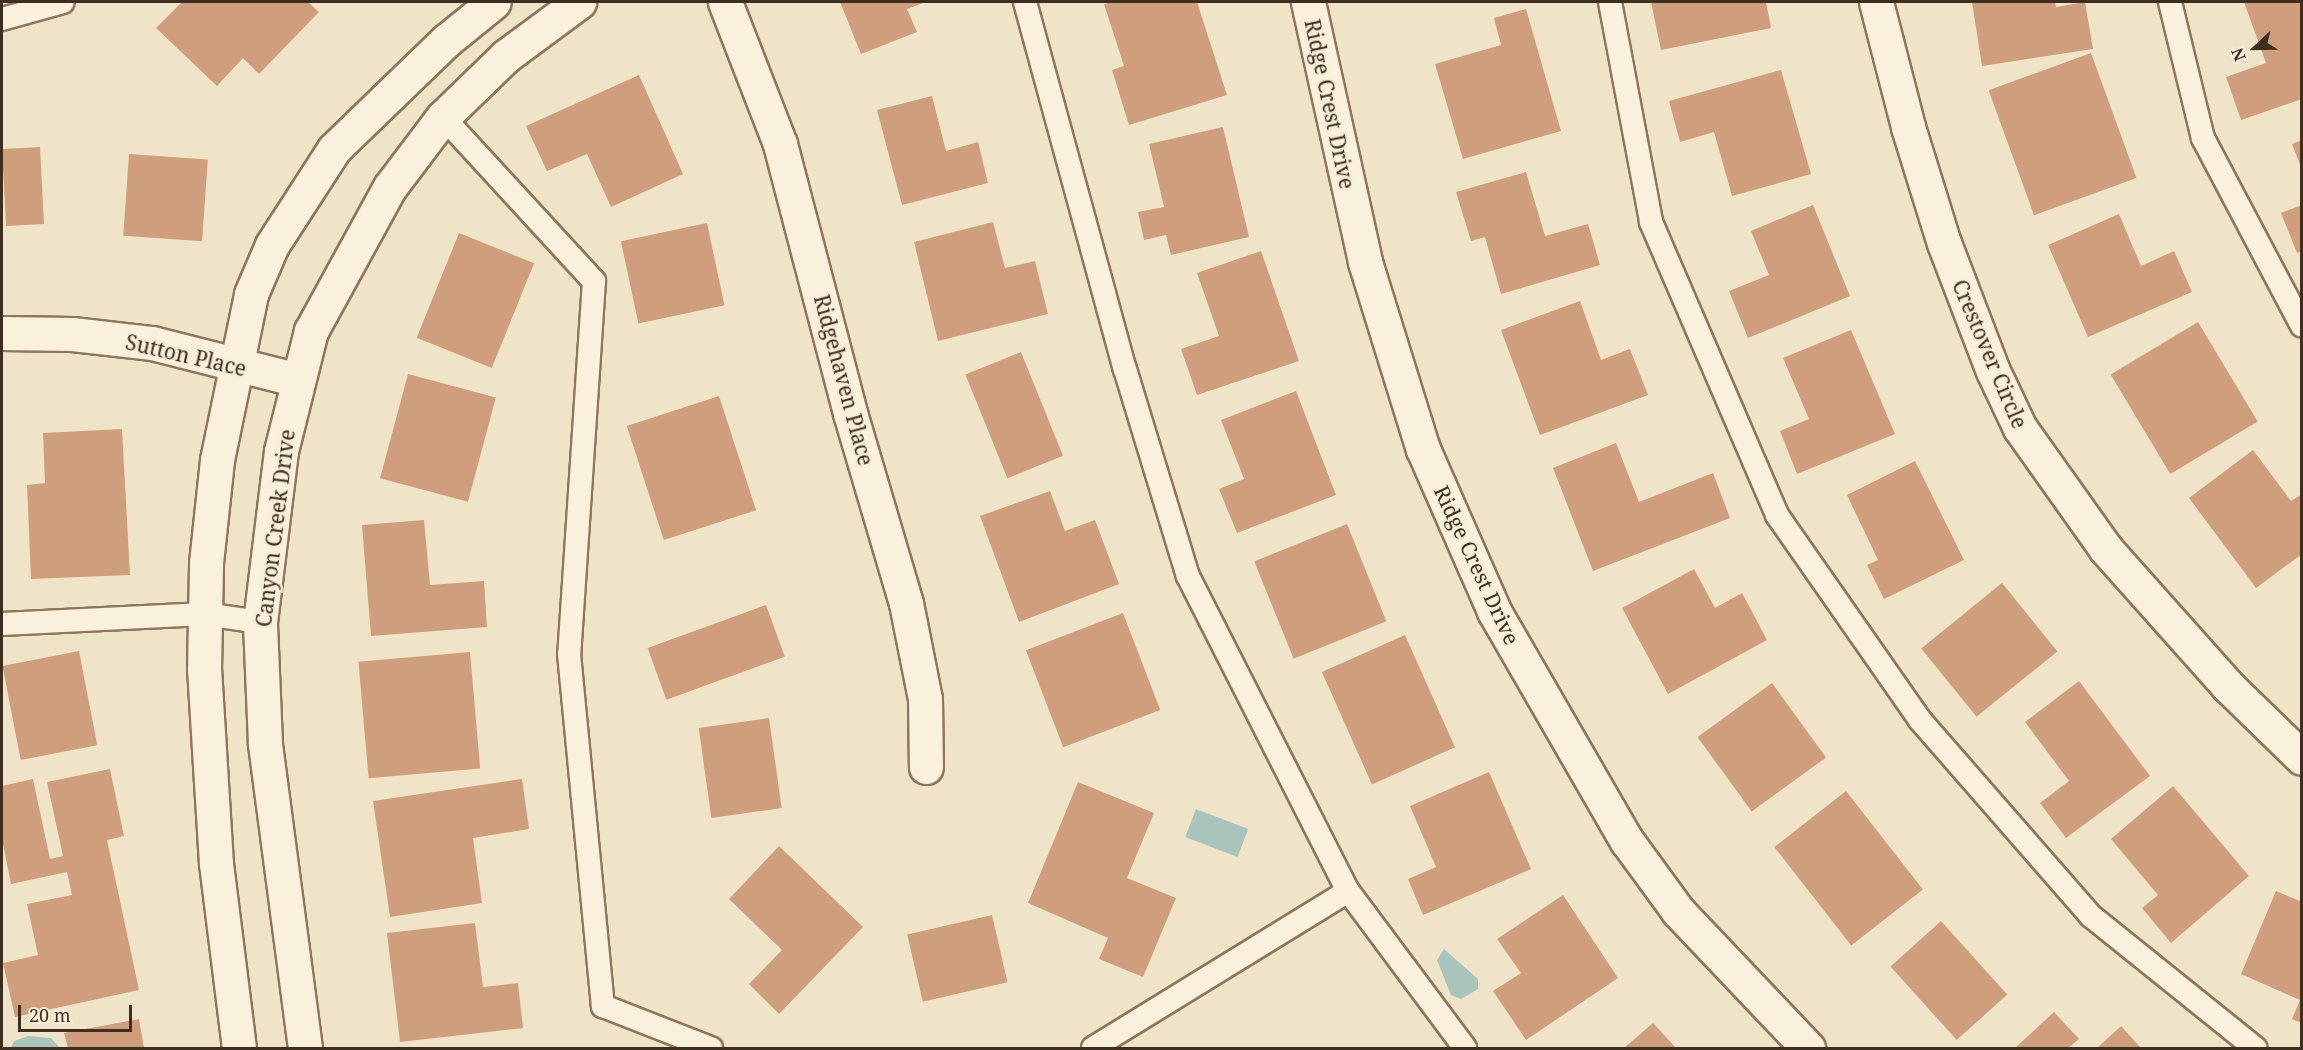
<!DOCTYPE html>
<html>
<head>
<meta charset="utf-8">
<style>
  body { margin:0 }
  #map { position:relative; width:2303px; height:1050px; overflow:hidden; background:#f0e4c8; font-family:"Noto Serif",serif }
  div>[style] { position:absolute }
  .water>* { inset:0; background:#a9c4bc; transform-origin:0 0 }
  .building>* { inset:0; background:#cf9f7d; transform-origin:0 0 }
  .roads { filter:drop-shadow(2px 0 #8d765c) drop-shadow(-2px 0 #8d765c) drop-shadow(0 2px #8d765c) drop-shadow(0 -2px #8d765c) }
  .lane>* { height:22px; margin:-11px; padding:0 11px; transform-origin:11px; border-radius:11px; background:#faf1dc }
  .street>* { height:33px; margin:-16.5px; padding:0 16.5px; transform-origin:16.5px; border-radius:16.5px; background:#faf1dc }
  .secondary>* { height:33px; margin:-16.5px; padding:0 16.5px; transform-origin:16.5px; border-radius:16.5px; background:#faf1dc }
  span { translate:-50% -50%; white-space:nowrap; text-align:center; line-height:1.15; -webkit-text-stroke:5px #f7eed8; paint-order:stroke }
  .street-label { font-size:21px; color:#3d2e20 }
  .frame { position:absolute; inset:0; border:3px solid #3d2e20; pointer-events:none }
  .north { position:absolute; left:2225px; top:18px; width:60px; height:60px; -webkit-text-stroke:4px #f7eed8; paint-order:stroke; rotate:248deg; font-size:16px; font-weight:700; line-height:24px; text-align:center; color:#3d2e20 }
  .north::after { content:''; display:block; margin:auto; width:21px; height:27px; background:#3d2e20; clip-path:polygon(50% 0,100% 100%,50% 72%,0 100%) }
  .scale { position:absolute; left:18px; top:1005px; width:114px; height:27px; box-sizing:border-box; border:3px solid #3d2e20; border-top:0; padding-left:8px; font-size:18px; line-height:21px; white-space:nowrap; color:#3d2e20; -webkit-text-stroke:4px #f7eed8; paint-order:stroke }
</style>
</head>
<body>
<div id="map">
  <div class="water">
    <div style="left:1196px;top:809px;width:56px;height:30px;rotate:21deg"></div>
    <div style="clip-path:polygon(1444px 949px,1478px 979px,1478px 989px,1461px 999px,1451px 995px,1437px 960px)"></div>
    <div style="clip-path:polygon(28px 1036px,51px 1038px,60px 1048px,11px 1048px,14px 1041px)"></div>
  </div>
  <div class="building">
    <div style="clip-path:polygon(182px 2px,308px 2px,319px 12px,259px 74px,243px 58px,217px 86px,156px 28px)"></div>
    <div style="clip-path:polygon(840px 2px,926px 2px,907px 9px,917px 32px,861px 54px)"></div>
    <div style="clip-path:polygon(1112px 2px,1197px 2px,1227px 95px,1129px 125px,1112px 70px,1124px 66px,1104px 4px)"></div>
    <div style="clip-path:polygon(1651px 2px,1766px 2px,1771px 28px,1661px 50px)"></div>
    <div style="clip-path:polygon(1972px 2px,2055px 2px,2056px 7px,2085px 2px,2093px 49px,1982px 66px)"></div>
    <div style="clip-path:polygon(2244px 2px,2302px 2px,2302px 99px,2241px 120px,2226px 77px,2266px 63px)"></div>
    <div style="clip-path:polygon(1526px 9px,1561px 131px,1463px 159px,1435px 64px,1501px 45px,1494px 18px)"></div>
    <div style="left:2091px;top:53px;width:133px;height:109px;rotate:70deg"></div>
    <div style="clip-path:polygon(1781px 70px,1811px 174px,1732px 196px,1714px 132px,1680px 142px,1669px 101px)"></div>
    <div style="clip-path:polygon(639px 75px,683px 174px,611px 207px,587px 154px,547px 171px,526px 126px)"></div>
    <div style="clip-path:polygon(932px 96px,946px 151px,978px 142px,988px 183px,902px 205px,877px 110px)"></div>
    <div style="clip-path:polygon(1223px 127px,1249px 237px,1171px 255px,1166px 235px,1144px 240px,1138px 212px,1164px 207px,1149px 144px)"></div>
    <div style="clip-path:polygon(2302px 140px,2302px 167px,2301px 167px,2292px 144px)"></div>
    <div style="left:40px;top:147px;width:77px;height:38px;rotate:87deg"></div>
    <div style="left:129px;top:154px;width:79px;height:82px;rotate:4deg"></div>
    <div style="clip-path:polygon(1526px 172px,1545px 236px,1588px 224px,1600px 265px,1501px 294px,1485px 237px,1471px 241px,1456px 192px)"></div>
    <div style="clip-path:polygon(1813px 205px,1850px 296px,1748px 338px,1729px 291px,1769px 275px,1751px 231px)"></div>
    <div style="clip-path:polygon(2302px 205px,2302px 251px,2297px 253px,2281px 213px)"></div>
    <div style="clip-path:polygon(2119px 214px,2141px 266px,2174px 251px,2192px 292px,2088px 337px,2048px 245px)"></div>
    <div style="clip-path:polygon(993px 222px,1005px 268px,1035px 261px,1048px 314px,938px 341px,914px 242px)"></div>
    <div style="left:707px;top:223px;width:84px;height:88px;rotate:78deg"></div>
    <div style="left:459px;top:233px;width:81px;height:113px;rotate:22deg"></div>
    <div style="clip-path:polygon(1261px 251px,1299px 361px,1197px 395px,1181px 349px,1219px 336px,1197px 273px)"></div>
    <div style="clip-path:polygon(1580px 301px,1601px 360px,1630px 349px,1648px 395px,1540px 435px,1501px 330px)"></div>
    <div style="left:2198px;top:322px;width:116px;height:102px;rotate:59deg"></div>
    <div style="clip-path:polygon(1851px 330px,1895px 434px,1797px 474px,1780px 431px,1809px 419px,1783px 358px)"></div>
    <div style="left:1021px;top:352px;width:112px;height:60px;rotate:68deg"></div>
    <div style="left:408px;top:374px;width:91px;height:108px;rotate:15deg"></div>
    <div style="clip-path:polygon(1296px 391px,1336px 495px,1237px 533px,1219px 489px,1244px 479px,1221px 420px)"></div>
    <div style="left:719px;top:396px;width:120px;height:97px;rotate:72deg"></div>
    <div style="clip-path:polygon(122px 429px,130px 575px,31px 579px,27px 485px,45px 483px,43px 433px)"></div>
    <div style="clip-path:polygon(1616px 443px,1639px 502px,1713px 473px,1730px 518px,1593px 571px,1553px 468px)"></div>
    <div style="clip-path:polygon(2253px 450px,2291px 501px,2302px 494px,2302px 554px,2256px 588px,2189px 498px)"></div>
    <div style="clip-path:polygon(1915px 461px,1964px 560px,1884px 599px,1867px 565px,1878px 560px,1847px 495px)"></div>
    <div style="clip-path:polygon(1050px 491px,1065px 531px,1095px 520px,1119px 584px,1019px 622px,980px 516px)"></div>
    <div style="clip-path:polygon(424px 520px,430px 585px,484px 581px,487px 627px,371px 636px,362px 525px)"></div>
    <div style="left:1347px;top:524px;width:105px;height:100px;rotate:68deg"></div>
    <div style="clip-path:polygon(1694px 569px,1715px 608px,1742px 593px,1767px 640px,1668px 694px,1622px 608px)"></div>
    <div style="left:2002px;top:583px;width:88px;height:104px;rotate:51deg"></div>
    <div style="left:766px;top:605px;width:55px;height:126px;rotate:70deg"></div>
    <div style="left:1123px;top:613px;width:104px;height:104px;rotate:69deg"></div>
    <div style="left:1405px;top:635px;width:123px;height:91px;rotate:66deg"></div>
    <div style="left:79px;top:651px;width:96px;height:78px;rotate:79deg"></div>
    <div style="left:470px;top:652px;width:117px;height:112px;rotate:85deg"></div>
    <div style="clip-path:polygon(2079px 681px,2150px 776px,2066px 838px,2040px 803px,2069px 781px,2025px 722px)"></div>
    <div style="left:1772px;top:683px;width:92px;height:92px;rotate:54deg"></div>
    <div style="left:769px;top:718px;width:91px;height:71px;rotate:82deg"></div>
    <div style="clip-path:polygon(110px 769px,124px 836px,107px 840px,139px 990px,15px 1017px,3px 963px,38px 955px,27px 904px,72px 895px,67px 872px,11px 884px,2px 839px,2px 786px,33px 779px,50px 859px,63px 856px,47px 782px)"></div>
    <div style="clip-path:polygon(1489px 772px,1531px 869px,1423px 915px,1408px 879px,1436px 867px,1410px 806px)"></div>
    <div style="clip-path:polygon(522px 779px,529px 829px,473px 838px,482px 903px,390px 917px,373px 801px)"></div>
    <div style="clip-path:polygon(1078px 782px,1154px 813px,1127px 878px,1176px 898px,1143px 977px,1099px 959px,1108px 938px,1028px 903px)"></div>
    <div style="clip-path:polygon(2173px 786px,2249px 876px,2171px 943px,2142px 908px,2158px 895px,2111px 839px)"></div>
    <div style="left:1846px;top:791px;width:125px;height:91px;rotate:52deg"></div>
    <div style="clip-path:polygon(779px 846px,863px 927px,779px 1014px,749px 984px,782px 950px,729px 899px)"></div>
    <div style="clip-path:polygon(2276px 891px,2302px 902px,2302px 1023px,2292px 1019px,2300px 1000px,2241px 974px)"></div>
    <div style="clip-path:polygon(1563px 895px,1618px 978px,1526px 1040px,1493px 991px,1521px 973px,1497px 939px)"></div>
    <div style="left:992px;top:915px;width:69px;height:87px;rotate:77deg"></div>
    <div style="left:1941px;top:921px;width:99px;height:68px;rotate:48deg"></div>
    <div style="clip-path:polygon(475px 923px,483px 987px,518px 983px,523px 1028px,400px 1042px,387px 933px)"></div>
    <div style="clip-path:polygon(2054px 1012px,2079px 1039px,2068px 1048px,2015px 1048px)"></div>
    <div style="clip-path:polygon(139px 1019px,144px 1048px,68px 1048px,64px 1033px)"></div>
    <div style="clip-path:polygon(1653px 1023px,1676px 1048px,1624px 1048px)"></div>
    <div style="clip-path:polygon(2121px 1026px,2141px 1048px,2097px 1048px)"></div>
  </div>
  <div class="roads">
    <div class="lane">
      <div style="left:1025px;top:2px;width:380px;rotate:74.8deg"></div>
      <div style="left:1125px;top:369px;width:216px;rotate:73.1deg"></div>
      <div style="left:1188px;top:576px;width:353px;rotate:63.1deg"></div>
      <div style="left:1348px;top:891px;width:196px;rotate:53.3deg"></div>
      <div style="left:1610px;top:2px;width:224px;rotate:79.4deg"></div>
      <div style="left:1651px;top:222px;width:319px;rotate:66.7deg"></div>
      <div style="left:1777px;top:515px;width:250px;rotate:55.1deg"></div>
      <div style="left:1920px;top:720px;width:260px;rotate:48.9deg"></div>
      <div style="left:2091px;top:916px;width:211px;rotate:38.8deg"></div>
      <div style="left:2170px;top:2px;width:140px;rotate:76.4deg"></div>
      <div style="left:2203px;top:138px;width:212px;rotate:62.2deg"></div>
      <div style="left:2px;top:19px;width:63px;rotate:-15.6deg"></div>
      <div style="left:443px;top:117px;width:223px;rotate:47.4deg"></div>
      <div style="left:594px;top:281px;width:374px;rotate:93.8deg"></div>
      <div style="left:569px;top:654px;width:354px;rotate:84.5deg"></div>
      <div style="left:603px;top:1006px;width:116px;rotate:21.3deg"></div>
      <div style="left:2px;top:624px;width:203px;rotate:-2.8deg"></div>
      <div style="left:205px;top:614px;width:56px;rotate:8.3deg"></div>
      <div style="left:1093px;top:1048px;width:299px;rotate:-31.6deg"></div>
    </div>
    <div class="street">
      <div style="left:725px;top:2px;width:152px;rotate:68.8deg"></div>
      <div style="left:780px;top:144px;width:278px;rotate:75.4deg"></div>
      <div style="left:850px;top:413px;width:198px;rotate:73.6deg"></div>
      <div style="left:906px;top:603px;width:98px;rotate:78.8deg"></div>
      <div style="left:925px;top:699px;width:68px;rotate:89.2deg"></div>
      <div style="left:1308px;top:2px;width:266px;rotate:77.6deg"></div>
      <div style="left:1365px;top:262px;width:196px;rotate:72.8deg"></div>
      <div style="left:1423px;top:449px;width:177px;rotate:66.3deg"></div>
      <div style="left:1494px;top:611px;width:266px;rotate:60deg"></div>
      <div style="left:1627px;top:841px;width:87px;rotate:53.9deg"></div>
      <div style="left:1678px;top:911px;width:189px;rotate:46.5deg"></div>
      <div style="left:1876px;top:2px;width:129px;rotate:75.6deg"></div>
      <div style="left:1908px;top:127px;width:121px;rotate:72.8deg"></div>
      <div style="left:1944px;top:243px;width:137px;rotate:69.1deg"></div>
      <div style="left:1993px;top:371px;width:63px;rotate:64.7deg"></div>
      <div style="left:2020px;top:428px;width:148px;rotate:54.6deg"></div>
      <div style="left:2106px;top:549px;width:183px;rotate:48.3deg"></div>
      <div style="left:2228px;top:686px;width:103px;rotate:44.2deg"></div>
      <div style="left:2px;top:333px;width:70px;rotate:0.8deg"></div>
      <div style="left:72px;top:334px;width:81px;rotate:6.4deg"></div>
      <div style="left:152px;top:343px;width:151px;rotate:14.2deg"></div>
    </div>
    <div class="secondary">
      <div style="left:239px;top:1048px;width:185px;rotate:-97.1deg"></div>
      <div style="left:216px;top:864px;width:194px;rotate:-93.5deg"></div>
      <div style="left:204px;top:670px;width:107px;rotate:-88.9deg"></div>
      <div style="left:206px;top:563px;width:104px;rotate:-83.9deg"></div>
      <div style="left:217px;top:460px;width:169px;rotate:-78.4deg"></div>
      <div style="left:251px;top:294px;width:53px;rotate:-66.8deg"></div>
      <div style="left:272px;top:245px;width:114px;rotate:-57.1deg"></div>
      <div style="left:334px;top:149px;width:157px;rotate:-44deg"></div>
      <div style="left:447px;top:40px;width:60px;rotate:-39deg"></div>
      <div style="left:305px;top:1048px;width:308px;rotate:-97.5deg"></div>
      <div style="left:265px;top:743px;width:121px;rotate:-92.4deg"></div>
      <div style="left:260px;top:622px;width:172px;rotate:-83deg"></div>
      <div style="left:281px;top:451px;width:124px;rotate:-76deg"></div>
      <div style="left:311px;top:331px;width:164px;rotate:-61.3deg"></div>
      <div style="left:390px;top:187px;width:88px;rotate:-52.9deg"></div>
      <div style="left:443px;top:117px;width:88px;rotate:-44.1deg"></div>
      <div style="left:506px;top:56px;width:91px;rotate:-36.5deg"></div>
    </div>
  </div>
  <div class="street-label">
    <span style="left:1330px;top:104px;rotate:78deg">Ridge Crest Drive</span>
    <span style="left:1990px;top:354px;rotate:67deg">Crestover Circle</span>
    <span style="left:186px;top:355px;rotate:13deg">Sutton Place</span>
    <span style="left:844px;top:380px;rotate:75deg">Ridgehaven Place</span>
    <span style="left:275px;top:528px;rotate:-83deg">Canyon Creek Drive</span>
    <span style="left:1477px;top:565px;rotate:65deg">Ridge Crest Drive</span>
  </div>
  <div class="frame"></div>
  <div class="north">N</div>
  <div class="scale">20 m</div>
</div>
</body>
</html>
